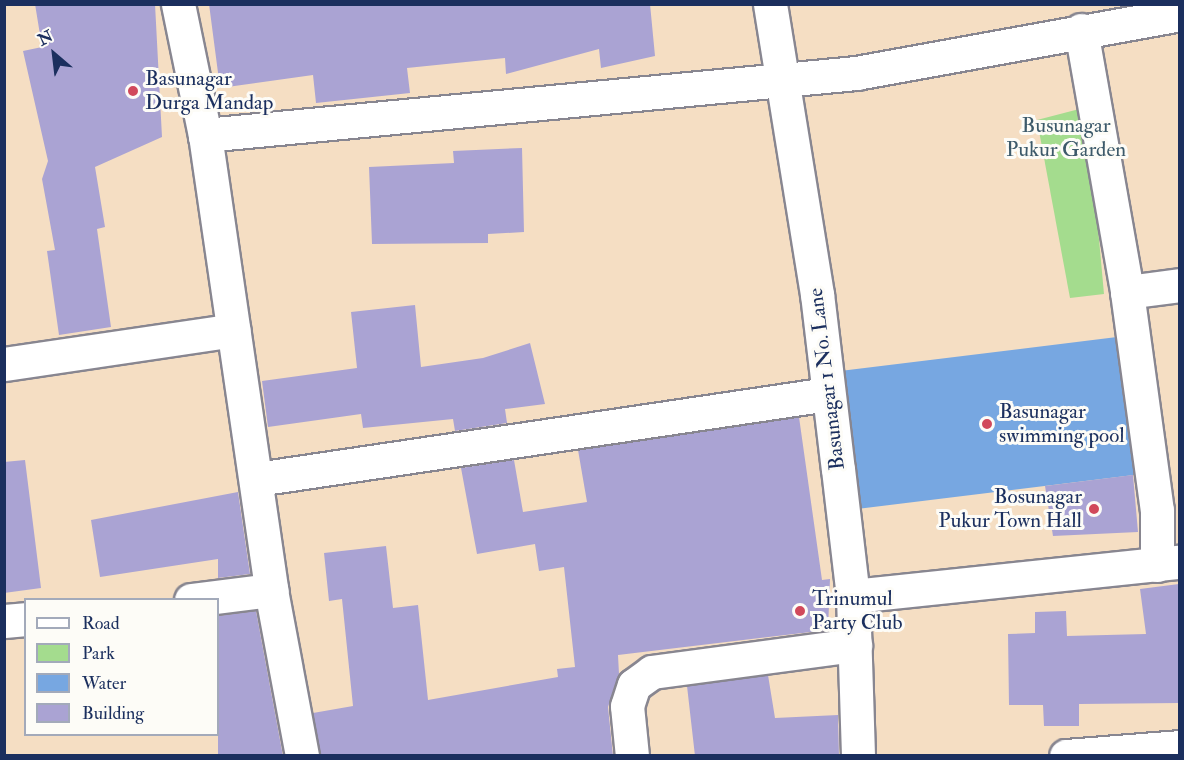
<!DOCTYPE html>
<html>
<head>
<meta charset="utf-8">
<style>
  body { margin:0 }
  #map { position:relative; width:1184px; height:760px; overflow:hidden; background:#f5dec3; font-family:"IM FELL Double Pica",serif }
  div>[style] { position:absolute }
  .green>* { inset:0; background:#a4dc8e }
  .water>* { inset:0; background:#77a7e1; transform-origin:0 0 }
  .building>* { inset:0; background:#aaa3d3 }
  .roads { filter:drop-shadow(2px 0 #888690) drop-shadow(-2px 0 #888690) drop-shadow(0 2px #888690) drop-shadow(0 -2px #888690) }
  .minor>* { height:33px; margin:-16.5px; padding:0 16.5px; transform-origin:16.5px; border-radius:16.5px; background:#fff }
  .dots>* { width:16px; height:16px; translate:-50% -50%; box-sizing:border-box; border:3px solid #fdfcf7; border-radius:50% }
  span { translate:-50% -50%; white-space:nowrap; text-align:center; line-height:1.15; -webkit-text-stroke:6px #fdfcf7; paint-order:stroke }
  .poi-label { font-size:21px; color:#1b2f5e }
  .left { translate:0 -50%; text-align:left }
  .right { translate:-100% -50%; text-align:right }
  .park-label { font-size:21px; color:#3d5a6a }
  .street-label { font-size:21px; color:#1b2f5e }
  .frame { position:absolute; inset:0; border:6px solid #1b2f5e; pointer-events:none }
  .legend { position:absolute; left:24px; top:598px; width:195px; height:138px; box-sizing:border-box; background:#fdfcf7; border:2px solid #a3aaba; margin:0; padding:8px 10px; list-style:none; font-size:18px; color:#1b2f5e }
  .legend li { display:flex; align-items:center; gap:12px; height:30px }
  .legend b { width:30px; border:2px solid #a3aaba }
  .north { position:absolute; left:24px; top:24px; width:60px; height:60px; -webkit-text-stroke:4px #fdfcf7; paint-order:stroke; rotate:332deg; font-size:16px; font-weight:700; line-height:24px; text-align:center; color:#1b2f5e }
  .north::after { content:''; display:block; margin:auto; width:21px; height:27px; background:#1b2f5e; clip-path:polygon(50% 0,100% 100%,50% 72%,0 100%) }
</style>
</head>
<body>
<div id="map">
  <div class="green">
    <div style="clip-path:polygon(1087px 107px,1104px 294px,1070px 298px,1037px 120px)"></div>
  </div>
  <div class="water">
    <div style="left:1117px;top:337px;width:139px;height:279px;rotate:83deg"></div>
  </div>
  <div class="building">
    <div style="clip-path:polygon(35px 4px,155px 4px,162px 137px,95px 167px,105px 227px,97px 229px,111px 327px,59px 335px,47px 251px,55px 250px,42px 179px,48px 161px,23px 51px,42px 47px)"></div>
    <div style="clip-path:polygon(209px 4px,650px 4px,655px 56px,601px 68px,599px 49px,506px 74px,505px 58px,407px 68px,410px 93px,316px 103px,313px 75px,220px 88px)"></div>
    <div style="clip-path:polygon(522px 148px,524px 232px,488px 234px,488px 243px,372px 244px,369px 167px,454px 163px,453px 151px)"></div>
    <div style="clip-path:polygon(415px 305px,421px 367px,483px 358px,530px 343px,545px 404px,505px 409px,507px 423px,455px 431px,453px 419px,363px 428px,361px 414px,268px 427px,262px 381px,357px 368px,351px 312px)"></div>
    <div style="clip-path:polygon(799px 417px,822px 580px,830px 579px,828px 630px,618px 655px,619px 674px,608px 707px,613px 756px,320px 756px,313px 713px,353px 706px,342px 599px,329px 601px,324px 553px,386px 546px,393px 608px,418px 605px,428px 700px,558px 677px,557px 669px,575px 667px,564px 567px,539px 571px,535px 544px,477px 554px,461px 468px,514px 460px,523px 512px,587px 502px,578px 450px)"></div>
    <div style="clip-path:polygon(25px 460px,41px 588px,4px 593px,4px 462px)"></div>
    <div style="clip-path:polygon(1133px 475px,1138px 532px,1053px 536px,1045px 486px)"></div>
    <div style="clip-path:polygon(238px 492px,250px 574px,218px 578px,218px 559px,100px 577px,91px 520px)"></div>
    <div style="clip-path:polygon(1179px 584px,1179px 703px,1079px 704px,1079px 726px,1044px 726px,1043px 705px,1009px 705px,1008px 634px,1035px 633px,1035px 612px,1066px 611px,1067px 636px,1146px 634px,1140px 589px)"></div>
    <div style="clip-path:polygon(256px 611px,283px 756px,218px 756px,218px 616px)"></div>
    <div style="clip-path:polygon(768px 675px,775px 718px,838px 715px,839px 756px,695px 756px,687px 686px)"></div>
  </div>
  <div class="roads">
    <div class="minor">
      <div style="left:178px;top:4px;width:134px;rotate:78.4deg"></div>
      <div style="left:205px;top:135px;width:460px;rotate:81.7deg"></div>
      <div style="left:271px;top:590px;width:169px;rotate:79.4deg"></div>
      <div style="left:770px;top:4px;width:294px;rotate:80.8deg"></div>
      <div style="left:817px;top:294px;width:176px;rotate:83.2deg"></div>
      <div style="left:838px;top:469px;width:128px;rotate:83.3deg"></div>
      <div style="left:853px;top:596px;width:160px;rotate:88.2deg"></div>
      <div style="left:1081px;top:30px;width:266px;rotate:80deg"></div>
      <div style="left:1127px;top:292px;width:220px;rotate:82.2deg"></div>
      <div style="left:1157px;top:510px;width:55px;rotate:90deg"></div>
      <div style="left:205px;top:135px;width:654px;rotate:-5.44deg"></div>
      <div style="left:856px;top:73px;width:329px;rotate:-10.3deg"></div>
      <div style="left:1127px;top:292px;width:53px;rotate:-7.5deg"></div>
      <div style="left:4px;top:364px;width:232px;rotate:-8.4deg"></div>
      <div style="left:257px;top:479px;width:577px;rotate:-8.47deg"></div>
      <div style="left:853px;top:596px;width:328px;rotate:-6deg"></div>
      <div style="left:191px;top:600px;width:81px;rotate:-7.1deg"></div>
      <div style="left:4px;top:621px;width:22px;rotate:-5deg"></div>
      <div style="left:632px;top:756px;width:50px;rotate:-95.7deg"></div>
      <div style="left:627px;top:706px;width:22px;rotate:-72deg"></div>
      <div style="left:634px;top:685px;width:22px;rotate:-36deg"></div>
      <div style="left:652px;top:672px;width:205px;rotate:-7.6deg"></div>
      <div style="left:1066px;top:756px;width:114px;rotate:-4.5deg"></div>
    </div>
  </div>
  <div class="dots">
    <div style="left:133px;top:91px;background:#d1495b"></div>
    <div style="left:987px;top:424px;background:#d1495b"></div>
    <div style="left:1094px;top:509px;background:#d1495b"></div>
    <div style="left:800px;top:611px;background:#d1495b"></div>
  </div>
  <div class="poi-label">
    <span class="left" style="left:145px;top:91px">Basunagar<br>Durga Mandap</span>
    <span class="left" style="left:999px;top:424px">Basunagar<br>swimming pool</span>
    <span class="right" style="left:1082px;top:509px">Bosunagar<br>Pukur Town Hall</span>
    <span class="left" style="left:812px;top:611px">Trinumul<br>Party Club</span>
  </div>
  <div class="park-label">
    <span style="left:1066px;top:138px">Busunagar<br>Pukur Garden</span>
  </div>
  <div class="street-label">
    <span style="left:827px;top:379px;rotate:-97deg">Basunagar 1 No. Lane</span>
  </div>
  <div class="frame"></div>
  <ul class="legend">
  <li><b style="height:8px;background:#fff"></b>Road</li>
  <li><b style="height:16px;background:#a4dc8e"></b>Park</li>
  <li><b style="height:16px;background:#77a7e1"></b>Water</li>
  <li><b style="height:16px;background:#aaa3d3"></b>Building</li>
  </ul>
  <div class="north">N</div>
</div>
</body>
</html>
